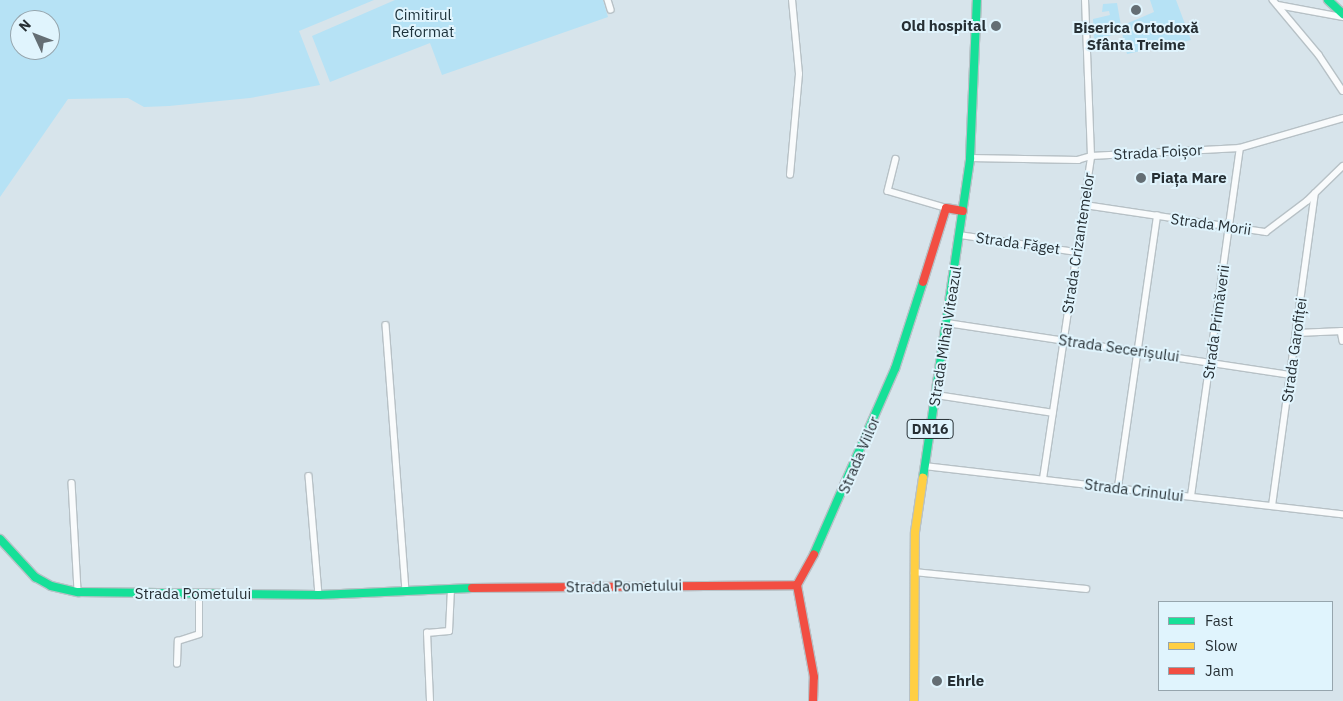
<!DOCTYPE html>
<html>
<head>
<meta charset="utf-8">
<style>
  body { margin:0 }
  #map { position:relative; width:1343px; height:701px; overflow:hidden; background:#d7e4eb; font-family:"IBM Plex Sans",sans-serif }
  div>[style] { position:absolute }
  .green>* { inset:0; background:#b6e2f5 }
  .roads { filter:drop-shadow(1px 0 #b7c1c6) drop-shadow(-1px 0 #b7c1c6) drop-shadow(0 1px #b7c1c6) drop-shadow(0 -1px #b7c1c6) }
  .street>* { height:5.5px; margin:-2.75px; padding:0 2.75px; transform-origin:2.75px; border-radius:2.75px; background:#f9fbfc }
  .fast>* { height:8px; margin:-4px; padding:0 4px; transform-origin:4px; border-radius:4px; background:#16e098 }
  .slow>* { height:8px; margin:-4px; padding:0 4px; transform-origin:4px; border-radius:4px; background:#ffcf43 }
  .jam>* { height:8px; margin:-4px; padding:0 4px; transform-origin:4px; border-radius:4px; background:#f24e42 }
  .dots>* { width:14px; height:14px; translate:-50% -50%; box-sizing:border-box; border:2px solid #e0f4fd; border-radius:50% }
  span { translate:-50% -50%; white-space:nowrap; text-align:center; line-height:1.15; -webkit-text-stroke:4px #e0f4fd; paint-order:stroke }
  .shield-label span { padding:1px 4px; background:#e0f4fd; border:1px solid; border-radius:4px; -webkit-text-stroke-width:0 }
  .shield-label { font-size:14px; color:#262f34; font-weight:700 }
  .park-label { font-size:15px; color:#1c313a }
  .poi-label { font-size:15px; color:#262f34; font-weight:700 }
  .right { translate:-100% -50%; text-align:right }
  .left { translate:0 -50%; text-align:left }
  .street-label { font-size:15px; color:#262f34 }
  .legend { position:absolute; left:1158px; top:601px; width:175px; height:90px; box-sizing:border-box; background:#e0f4fd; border:1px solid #96a5ad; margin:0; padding:6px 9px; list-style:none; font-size:15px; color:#262f34 }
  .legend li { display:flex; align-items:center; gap:10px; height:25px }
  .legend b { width:25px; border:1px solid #96a5ad }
  .north { position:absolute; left:10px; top:10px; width:50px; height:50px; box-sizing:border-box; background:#e0f4fd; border:1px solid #96a5ad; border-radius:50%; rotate:313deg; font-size:14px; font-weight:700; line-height:20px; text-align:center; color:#262f34 }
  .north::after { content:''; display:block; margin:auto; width:18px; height:22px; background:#646e74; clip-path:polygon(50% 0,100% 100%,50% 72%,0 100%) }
</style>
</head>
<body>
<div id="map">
  <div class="green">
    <div style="clip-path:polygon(evenodd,0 0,374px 0,299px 31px,320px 85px,250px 98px,169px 106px,144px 107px,128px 98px,68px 99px,0 197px,0 0,20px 20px,50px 20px,50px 50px,20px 50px,20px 20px)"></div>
    <div style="clip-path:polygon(395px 0,603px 0,608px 17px,442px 75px,430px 43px,330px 82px,312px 36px)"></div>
    <div style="clip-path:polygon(1150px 0,1176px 0,1191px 40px,1127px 54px,1122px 33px,1094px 39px,1093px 19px,1110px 15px,1109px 11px,1102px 12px,1103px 4px,1117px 3px,1121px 26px,1154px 12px)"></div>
  </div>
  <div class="roads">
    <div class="street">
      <div style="left:608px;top:0;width:10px;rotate:73deg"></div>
      <div style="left:1273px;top:0;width:72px;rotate:50.1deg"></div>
      <div style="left:1319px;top:55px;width:43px;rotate:56.3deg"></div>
      <div style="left:1278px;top:5px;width:66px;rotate:10.5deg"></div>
      <div style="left:970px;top:158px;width:108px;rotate:1.1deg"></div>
      <div style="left:1078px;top:160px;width:14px;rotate:-17deg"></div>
      <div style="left:1091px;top:156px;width:149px;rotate:-3.1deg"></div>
      <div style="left:1240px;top:148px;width:107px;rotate:-16.2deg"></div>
      <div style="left:896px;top:159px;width:33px;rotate:104deg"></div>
      <div style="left:888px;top:191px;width:60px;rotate:16.3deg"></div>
      <div style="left:790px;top:175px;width:101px;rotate:-84.9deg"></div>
      <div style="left:799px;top:74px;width:74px;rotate:-95.4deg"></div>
      <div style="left:1085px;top:205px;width:183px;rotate:8.5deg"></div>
      <div style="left:1266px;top:232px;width:51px;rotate:-37.1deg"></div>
      <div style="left:1307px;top:201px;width:50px;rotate:-44.2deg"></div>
      <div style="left:960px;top:235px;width:117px;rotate:8.3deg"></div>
      <div style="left:947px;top:323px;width:348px;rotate:8.6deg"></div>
      <div style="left:386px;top:325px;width:265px;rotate:85.7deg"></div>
      <div style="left:1341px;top:331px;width:10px;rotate:79deg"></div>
      <div style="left:1297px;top:333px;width:46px;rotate:-2.5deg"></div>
      <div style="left:936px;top:395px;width:118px;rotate:8.7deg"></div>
      <div style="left:925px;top:466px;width:421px;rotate:6.6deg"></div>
      <div style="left:309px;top:476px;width:119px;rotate:85.2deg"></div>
      <div style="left:1043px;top:479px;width:327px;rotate:-81.5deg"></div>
      <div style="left:1091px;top:156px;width:156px;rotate:-92.2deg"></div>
      <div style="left:72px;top:483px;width:109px;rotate:86.8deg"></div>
      <div style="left:1118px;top:487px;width:274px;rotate:-81.8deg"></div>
      <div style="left:1191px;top:496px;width:351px;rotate:-82deg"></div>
      <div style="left:1272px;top:506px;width:315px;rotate:-82.2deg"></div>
      <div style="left:914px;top:572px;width:173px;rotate:5.6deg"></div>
      <div style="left:177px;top:664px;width:23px;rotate:-88deg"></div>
      <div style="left:178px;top:641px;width:22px;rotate:-18deg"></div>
      <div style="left:199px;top:634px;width:39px;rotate:-90deg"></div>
      <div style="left:430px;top:701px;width:68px;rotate:-92.5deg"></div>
      <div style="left:427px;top:633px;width:22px;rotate:-5deg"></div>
      <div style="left:449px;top:631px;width:42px;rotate:-87.3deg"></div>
    </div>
    <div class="fast">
      <div style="left:1328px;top:0;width:21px;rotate:43deg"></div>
      <div style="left:923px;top:478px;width:323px;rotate:-81.6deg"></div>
      <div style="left:970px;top:158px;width:158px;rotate:-87.5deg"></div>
      <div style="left:0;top:539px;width:52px;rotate:47.4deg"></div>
      <div style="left:35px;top:577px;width:18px;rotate:29deg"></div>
      <div style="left:51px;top:586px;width:28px;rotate:13deg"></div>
      <div style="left:78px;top:592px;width:241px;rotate:0.7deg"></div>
      <div style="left:319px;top:595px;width:153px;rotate:-2.6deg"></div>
      <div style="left:814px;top:554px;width:202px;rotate:-66.4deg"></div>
      <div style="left:895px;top:369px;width:91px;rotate:-72.2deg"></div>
    </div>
    <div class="slow">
      <div style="left:914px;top:701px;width:169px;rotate:-89.7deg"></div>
      <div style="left:915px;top:532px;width:55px;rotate:-81.6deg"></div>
    </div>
    <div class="jam">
      <div style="left:923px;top:282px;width:77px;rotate:-72.7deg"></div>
      <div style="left:946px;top:208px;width:17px;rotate:10deg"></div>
      <div style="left:472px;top:588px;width:325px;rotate:-0.5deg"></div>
      <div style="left:813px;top:701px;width:24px;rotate:-88deg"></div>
      <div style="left:814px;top:677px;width:94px;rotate:-100.5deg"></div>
      <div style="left:797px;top:585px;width:35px;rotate:-61deg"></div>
    </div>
  </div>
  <div class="dots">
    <div style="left:1136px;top:10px;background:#646e74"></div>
    <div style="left:996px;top:26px;background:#646e74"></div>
    <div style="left:1141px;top:178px;background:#646e74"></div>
    <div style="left:937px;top:681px;background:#646e74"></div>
  </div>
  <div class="shield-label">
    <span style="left:930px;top:429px">DN16</span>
  </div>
  <div class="park-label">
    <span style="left:423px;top:23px">Cimitirul<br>Reformat</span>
  </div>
  <div class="poi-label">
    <span class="right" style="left:986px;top:26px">Old hospital</span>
    <span style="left:1136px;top:36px">Biserica Ortodoxă<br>Sfânta Treime</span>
    <span class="left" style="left:1151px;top:178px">Piața Mare</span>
    <span class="left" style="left:947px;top:681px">Ehrle</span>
  </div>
  <div class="street-label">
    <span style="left:1158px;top:152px;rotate:-3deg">Strada Foișor</span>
    <span style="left:1211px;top:224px;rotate:8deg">Strada Morii</span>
    <span style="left:1018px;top:243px;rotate:8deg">Strada Făget</span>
    <span style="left:1078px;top:243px;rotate:-81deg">Strada Crizantemelor</span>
    <span style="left:1216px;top:322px;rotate:-82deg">Strada Primăverii</span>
    <span style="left:945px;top:336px;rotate:-81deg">Strada Mihai Viteazul</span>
    <span style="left:1119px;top:348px;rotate:8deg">Strada Secerișului</span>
    <span style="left:1294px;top:350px;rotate:-82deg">Strada Garofiței</span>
    <span style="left:859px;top:455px;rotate:-67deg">Strada Viilor</span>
    <span style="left:1134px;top:490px;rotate:7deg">Strada Crinului</span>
    <span style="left:624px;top:586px;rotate:-1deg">Strada Pometului</span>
    <span style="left:193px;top:594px">Strada Pometului</span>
  </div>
  <ul class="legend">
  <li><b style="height:6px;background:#16e098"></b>Fast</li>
  <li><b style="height:6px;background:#ffcf43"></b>Slow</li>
  <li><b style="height:6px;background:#f24e42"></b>Jam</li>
  </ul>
  <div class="north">N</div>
</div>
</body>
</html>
